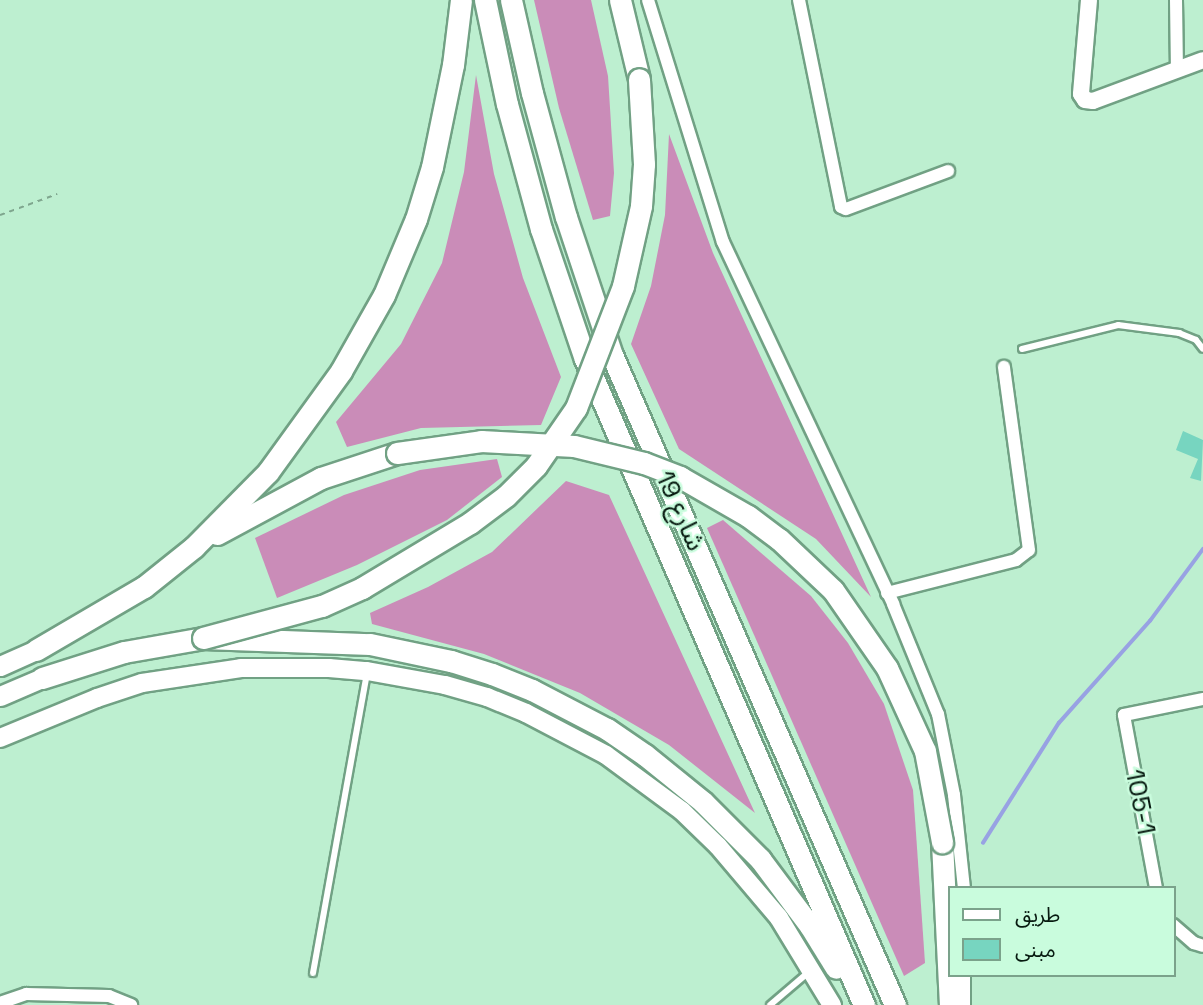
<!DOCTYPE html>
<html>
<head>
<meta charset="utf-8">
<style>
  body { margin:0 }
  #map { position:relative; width:1203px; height:1005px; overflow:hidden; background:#bdefd0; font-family:"Space Grotesk","Noto Sans Arabic",sans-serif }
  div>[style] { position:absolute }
  .forest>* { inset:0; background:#ca8cb8 }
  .stream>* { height:3.5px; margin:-1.75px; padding:0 1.75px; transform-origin:1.75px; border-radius:1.75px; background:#98a2e3 }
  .building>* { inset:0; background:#77d5c0 }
  .path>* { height:2px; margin-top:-1px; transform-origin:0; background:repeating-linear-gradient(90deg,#7fa68e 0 5px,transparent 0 10px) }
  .roads { filter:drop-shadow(2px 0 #71a184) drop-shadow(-2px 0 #71a184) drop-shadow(0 2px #71a184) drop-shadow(0 -2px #71a184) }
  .service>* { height:6px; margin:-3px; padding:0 3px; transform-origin:3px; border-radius:3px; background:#fff }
  .minor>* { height:12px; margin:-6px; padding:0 6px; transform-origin:6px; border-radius:6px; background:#fff }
  .tertiary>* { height:16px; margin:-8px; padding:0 8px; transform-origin:8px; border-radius:8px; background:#fff }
  .secondary>* { height:18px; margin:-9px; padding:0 9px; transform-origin:9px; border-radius:9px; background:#fff }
  .primary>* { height:19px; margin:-9.5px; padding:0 9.5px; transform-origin:9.5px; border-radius:9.5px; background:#fff }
  .trunk>* { height:21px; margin:-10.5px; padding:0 10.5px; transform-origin:10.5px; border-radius:10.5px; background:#fff }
  .bridges { filter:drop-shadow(2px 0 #71a184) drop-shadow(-2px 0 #71a184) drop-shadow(0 2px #71a184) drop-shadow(0 -2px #71a184) }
  .trunk-bridge>* { height:21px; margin:-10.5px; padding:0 10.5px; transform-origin:10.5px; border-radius:10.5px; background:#fff }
  span { translate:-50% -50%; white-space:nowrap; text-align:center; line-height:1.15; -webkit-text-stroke:5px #c9fcdd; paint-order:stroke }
  .street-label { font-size:26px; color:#071a10 }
  .legend { position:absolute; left:948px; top:886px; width:228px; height:91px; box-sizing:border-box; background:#c9fcdd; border:2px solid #7ba28b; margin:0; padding:9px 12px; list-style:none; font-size:21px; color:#071a10 }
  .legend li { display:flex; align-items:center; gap:14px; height:35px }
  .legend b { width:35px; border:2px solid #7ba28b }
</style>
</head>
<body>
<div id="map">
  <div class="forest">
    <div style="clip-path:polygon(534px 0,591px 0,608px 76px,614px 173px,610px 216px,593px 220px,559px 108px)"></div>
    <div style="clip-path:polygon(476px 75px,494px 174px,523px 278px,561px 377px,541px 425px,421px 428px,347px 447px,336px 422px,401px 344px,442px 263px,464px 172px)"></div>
    <div style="clip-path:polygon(669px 134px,713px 253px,871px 597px,816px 539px,679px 449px,631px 344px,651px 286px,665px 215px)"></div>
    <div style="clip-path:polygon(497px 459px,502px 477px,447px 520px,357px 565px,277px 598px,255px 538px,344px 495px,420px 470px)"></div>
    <div style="clip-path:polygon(566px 481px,609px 495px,755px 813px,669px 745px,580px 693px,484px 654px,372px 624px,370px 613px,428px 587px,492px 552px)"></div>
    <div style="clip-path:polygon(723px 520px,811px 596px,848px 643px,884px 704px,913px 790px,925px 963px,904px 976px,707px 528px)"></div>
  </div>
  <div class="stream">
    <div style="left:983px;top:843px;width:142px;rotate:-57.7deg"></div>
    <div style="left:1059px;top:723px;width:137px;rotate:-48.3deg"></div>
    <div style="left:1150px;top:621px;width:89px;rotate:-53.6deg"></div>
  </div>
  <div class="building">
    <div style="clip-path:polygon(1183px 431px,1203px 440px,1201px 481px,1190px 478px,1198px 459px,1176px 450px)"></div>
  </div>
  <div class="path">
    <div style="left:0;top:215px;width:61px;rotate:-20.2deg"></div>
  </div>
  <div class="roads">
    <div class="service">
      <div style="left:1022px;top:349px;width:99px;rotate:-14deg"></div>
      <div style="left:1118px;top:325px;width:62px;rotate:7.5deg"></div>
      <div style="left:1179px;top:333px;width:18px;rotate:22deg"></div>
      <div style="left:1196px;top:340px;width:11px;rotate:52deg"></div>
      <div style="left:313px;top:973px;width:305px;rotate:-79.8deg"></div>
      <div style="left:770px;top:1005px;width:52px;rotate:-40.4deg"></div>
    </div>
    <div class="minor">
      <div style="left:648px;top:0;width:253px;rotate:72.8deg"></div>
      <div style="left:723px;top:242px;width:400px;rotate:64.8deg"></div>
      <div style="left:893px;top:604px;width:119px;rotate:67.8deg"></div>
      <div style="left:938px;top:714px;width:83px;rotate:78.8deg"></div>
      <div style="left:954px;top:795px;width:94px;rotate:83.9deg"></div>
      <div style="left:799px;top:0;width:211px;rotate:78.5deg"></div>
      <div style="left:841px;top:207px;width:5px;rotate:22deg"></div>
      <div style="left:846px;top:209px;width:109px;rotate:-20.4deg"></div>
      <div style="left:1176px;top:0;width:69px;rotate:89.2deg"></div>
      <div style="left:887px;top:593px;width:133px;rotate:-14.3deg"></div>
      <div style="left:1016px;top:560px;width:16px;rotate:-38deg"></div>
      <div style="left:1029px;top:550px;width:185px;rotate:-97.8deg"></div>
      <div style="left:1156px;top:888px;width:176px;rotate:-100.5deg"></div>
      <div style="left:1124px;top:715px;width:81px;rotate:-11.4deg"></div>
      <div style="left:1173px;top:925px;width:28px;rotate:41deg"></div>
      <div style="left:1194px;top:943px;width:9px;rotate:18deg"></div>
      <div style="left:964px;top:975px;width:30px;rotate:90deg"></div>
      <div style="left:0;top:1003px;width:28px;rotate:-19deg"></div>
      <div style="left:26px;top:994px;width:83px;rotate:1.4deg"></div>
      <div style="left:109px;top:996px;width:24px;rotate:22deg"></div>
    </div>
    <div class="tertiary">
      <div style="left:1089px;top:0;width:94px;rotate:94.9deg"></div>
      <div style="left:1081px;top:94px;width:7px;rotate:56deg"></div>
      <div style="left:1085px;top:100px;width:8px;rotate:7deg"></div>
      <div style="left:1093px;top:101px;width:117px;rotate:-20.4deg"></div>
    </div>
    <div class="secondary">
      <div style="left:0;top:738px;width:105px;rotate:-22.4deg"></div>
      <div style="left:97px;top:698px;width:47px;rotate:-18.4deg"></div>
      <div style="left:142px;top:683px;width:100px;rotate:-8.6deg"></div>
      <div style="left:241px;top:668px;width:88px"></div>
      <div style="left:329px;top:668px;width:38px;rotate:5deg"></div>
      <div style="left:367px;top:671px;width:79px;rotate:10.2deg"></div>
      <div style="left:445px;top:685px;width:44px;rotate:15.9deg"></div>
      <div style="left:487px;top:697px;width:42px;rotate:22.3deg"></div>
      <div style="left:526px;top:713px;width:90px;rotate:27.7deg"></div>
      <div style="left:606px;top:755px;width:94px;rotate:36.4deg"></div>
      <div style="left:682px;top:811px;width:50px;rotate:44.2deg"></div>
      <div style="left:718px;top:846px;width:94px;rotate:49.7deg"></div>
      <div style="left:779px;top:918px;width:102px;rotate:58.7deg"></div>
    </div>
    <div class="primary">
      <div style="left:0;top:666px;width:39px;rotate:-24deg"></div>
      <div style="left:0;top:696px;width:46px;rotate:-23.2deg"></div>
    </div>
    <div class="trunk">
      <div style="left:485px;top:0;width:106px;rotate:78.1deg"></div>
      <div style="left:507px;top:104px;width:130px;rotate:74.8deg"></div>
      <div style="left:541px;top:229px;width:137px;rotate:71.3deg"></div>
      <div style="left:585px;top:359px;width:704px;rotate:66.64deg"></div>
      <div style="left:511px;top:0;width:95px;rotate:77.3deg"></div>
      <div style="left:532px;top:93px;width:129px;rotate:74.7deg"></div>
      <div style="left:566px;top:217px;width:145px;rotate:71.6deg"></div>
      <div style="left:612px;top:355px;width:709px;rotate:66.47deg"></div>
      <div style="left:620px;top:0;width:81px;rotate:76.5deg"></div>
      <div style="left:217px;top:534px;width:118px;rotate:-28.3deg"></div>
      <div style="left:321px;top:478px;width:80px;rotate:-18.2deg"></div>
      <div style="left:36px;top:650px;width:125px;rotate:-30.3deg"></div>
      <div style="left:144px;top:587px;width:64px;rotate:-38.7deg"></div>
      <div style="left:194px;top:547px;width:105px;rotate:-45.4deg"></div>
      <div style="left:268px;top:472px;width:125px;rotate:-54.1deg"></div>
      <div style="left:341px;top:371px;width:87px;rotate:-60.5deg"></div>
      <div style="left:384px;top:295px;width:82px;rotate:-67.2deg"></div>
      <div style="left:416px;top:219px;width:54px;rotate:-72.9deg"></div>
      <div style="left:432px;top:167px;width:104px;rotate:-78.4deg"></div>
      <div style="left:453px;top:65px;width:65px;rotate:-83deg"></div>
      <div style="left:42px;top:678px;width:86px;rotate:-17.6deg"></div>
      <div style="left:124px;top:652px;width:80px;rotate:-10deg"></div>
      <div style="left:203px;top:638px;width:167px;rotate:2.1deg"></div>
      <div style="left:370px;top:644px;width:83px;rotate:11.9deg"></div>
      <div style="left:451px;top:661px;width:43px;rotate:17.6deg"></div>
      <div style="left:492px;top:674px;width:43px;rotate:21.8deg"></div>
      <div style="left:532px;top:690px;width:85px;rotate:27.5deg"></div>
      <div style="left:607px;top:729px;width:46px;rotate:34.4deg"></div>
      <div style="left:645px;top:755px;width:75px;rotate:39deg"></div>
      <div style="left:703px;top:802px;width:81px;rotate:45deg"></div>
      <div style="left:760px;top:859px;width:84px;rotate:53.3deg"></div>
      <div style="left:810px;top:926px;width:49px;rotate:58.2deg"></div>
      <div style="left:942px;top:842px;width:163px;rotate:87.2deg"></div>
    </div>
  </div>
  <div class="bridges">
    <div class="trunk-bridge">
      <div style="left:397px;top:453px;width:85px;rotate:-8.1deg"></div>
      <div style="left:481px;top:441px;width:93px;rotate:3.1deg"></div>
      <div style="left:574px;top:446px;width:72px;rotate:13.7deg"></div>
      <div style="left:644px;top:463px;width:39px;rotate:21deg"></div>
      <div style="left:680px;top:477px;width:78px;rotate:29.8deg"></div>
      <div style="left:748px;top:516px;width:39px;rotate:37deg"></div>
      <div style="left:779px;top:539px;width:74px;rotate:43.4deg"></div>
      <div style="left:833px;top:590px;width:95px;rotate:55.3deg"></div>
      <div style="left:887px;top:668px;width:91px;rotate:65.4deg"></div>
      <div style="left:925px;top:751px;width:93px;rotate:79.4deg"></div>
      <div style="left:203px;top:638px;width:123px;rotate:-15.1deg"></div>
      <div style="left:322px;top:606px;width:44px;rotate:-24.2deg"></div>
      <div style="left:362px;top:588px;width:126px;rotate:-31deg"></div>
      <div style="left:470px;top:523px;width:45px;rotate:-36.9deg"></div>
      <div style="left:506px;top:496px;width:42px;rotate:-45deg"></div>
      <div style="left:536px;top:466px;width:70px;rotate:-55.4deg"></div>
      <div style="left:576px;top:408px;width:131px;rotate:-68.9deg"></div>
      <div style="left:623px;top:286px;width:82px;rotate:-77.3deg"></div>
      <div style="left:641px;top:206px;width:42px;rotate:-85.9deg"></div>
      <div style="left:644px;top:164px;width:85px;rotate:-93.4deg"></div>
    </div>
  </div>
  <div class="street-label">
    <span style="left:680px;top:511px;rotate:66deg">شارع 19</span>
    <span style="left:1140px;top:802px;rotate:79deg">105-1</span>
  </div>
  <ul class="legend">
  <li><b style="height:9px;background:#fff"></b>طريق</li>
  <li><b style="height:19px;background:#77d5c0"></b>مبنى</li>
  </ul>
</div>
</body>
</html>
